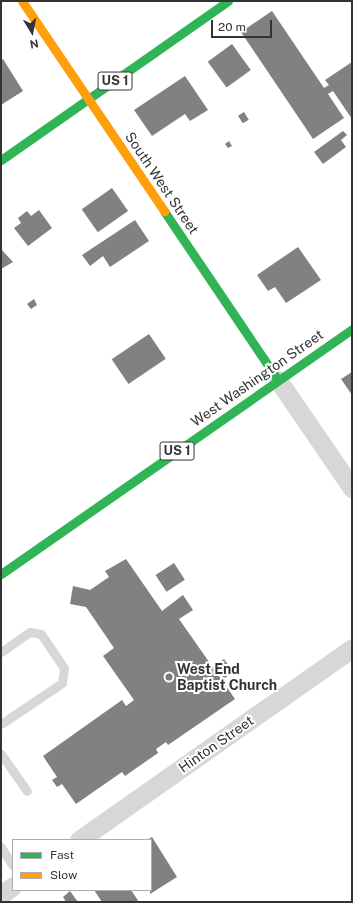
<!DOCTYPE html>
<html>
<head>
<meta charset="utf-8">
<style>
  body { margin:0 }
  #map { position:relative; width:353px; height:903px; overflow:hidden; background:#fff; font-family:"Public Sans",sans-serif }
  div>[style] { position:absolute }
  .building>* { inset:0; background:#818181; transform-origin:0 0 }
  .lane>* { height:9px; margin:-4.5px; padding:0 4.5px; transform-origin:4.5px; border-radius:4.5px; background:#d7d7d7 }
  .street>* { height:19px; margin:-9.5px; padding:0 9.5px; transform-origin:9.5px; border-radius:9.5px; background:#d7d7d7 }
  .fast>* { height:9px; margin:-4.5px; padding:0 4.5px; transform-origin:4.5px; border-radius:4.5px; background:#30b455 }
  .slow>* { height:9px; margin:-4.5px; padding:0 4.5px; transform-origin:4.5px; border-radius:4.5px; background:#ff9f0a }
  .dots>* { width:11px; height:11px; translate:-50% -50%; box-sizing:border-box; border:2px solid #fff; border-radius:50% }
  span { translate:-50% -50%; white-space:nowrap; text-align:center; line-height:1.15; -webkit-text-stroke:4px #fff; paint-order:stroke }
  .shield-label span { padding:1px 3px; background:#fff; border:1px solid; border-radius:3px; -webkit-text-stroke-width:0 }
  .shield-label { font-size:13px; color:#333; font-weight:700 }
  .street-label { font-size:14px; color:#333 }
  .poi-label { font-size:14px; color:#333; font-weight:700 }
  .left { translate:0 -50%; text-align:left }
  .frame { position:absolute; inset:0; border:2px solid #333; pointer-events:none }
  .legend { position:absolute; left:12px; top:839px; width:140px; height:52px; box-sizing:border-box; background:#fff; border:1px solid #adadad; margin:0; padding:5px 7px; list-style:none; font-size:12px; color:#333 }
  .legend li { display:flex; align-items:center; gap:8px; height:20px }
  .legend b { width:20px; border:1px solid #adadad }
  .north { position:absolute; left:12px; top:12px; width:40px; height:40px; -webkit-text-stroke:3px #fff; paint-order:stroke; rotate:170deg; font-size:11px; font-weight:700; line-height:16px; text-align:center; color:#333 }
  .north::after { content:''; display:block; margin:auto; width:14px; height:18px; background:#333; clip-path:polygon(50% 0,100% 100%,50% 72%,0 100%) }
  .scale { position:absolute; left:211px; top:20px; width:61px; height:18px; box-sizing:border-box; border:2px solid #333; border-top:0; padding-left:5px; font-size:12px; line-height:14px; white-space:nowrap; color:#333; -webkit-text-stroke:3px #fff; paint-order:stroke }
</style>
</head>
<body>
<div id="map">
  <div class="building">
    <div style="clip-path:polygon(272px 11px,324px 88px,329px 85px,325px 80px,352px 62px,352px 119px,333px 91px,328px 94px,344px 118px,313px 139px,241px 32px)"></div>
    <div style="left:232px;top:44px;width:32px;height:30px;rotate:54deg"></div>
    <div style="clip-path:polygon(3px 59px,23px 91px,1px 105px,1px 60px)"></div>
    <div style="clip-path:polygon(185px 76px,208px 110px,190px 121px,185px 114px,152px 136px,134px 110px)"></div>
    <div style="left:244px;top:112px;width:9px;height:7px;rotate:58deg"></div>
    <div style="clip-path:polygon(343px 131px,347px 135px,341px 140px,346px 147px,323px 164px,314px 152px)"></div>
    <div style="clip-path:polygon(229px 141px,232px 146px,228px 148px,225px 144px)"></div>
    <div style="left:112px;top:188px;width:28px;height:37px;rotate:55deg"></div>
    <div style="clip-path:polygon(39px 210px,52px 228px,28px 246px,14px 228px,21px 223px,18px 218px,27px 211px,31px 216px)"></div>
    <div style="clip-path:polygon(135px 220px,149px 241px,110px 267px,103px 256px,90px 266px,82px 255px)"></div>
    <div style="clip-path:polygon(298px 247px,321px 280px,286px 303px,275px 287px,268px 291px,257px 275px)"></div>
    <div style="clip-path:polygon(1px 249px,13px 262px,1px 269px)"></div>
    <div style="clip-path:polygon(34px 299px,37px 305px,31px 309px,27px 304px)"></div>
    <div style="left:149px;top:334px;width:30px;height:45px;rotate:56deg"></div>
    <div style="clip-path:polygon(352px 372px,352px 395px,341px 379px)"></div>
    <div style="clip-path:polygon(126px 559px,162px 611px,183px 595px,193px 610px,179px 619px,235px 699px,168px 745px,166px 742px,156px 749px,158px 753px,125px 776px,122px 772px,76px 804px,62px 784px,57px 787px,52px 780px,57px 777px,43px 756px,122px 700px,126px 706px,134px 700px,103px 656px,114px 648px,86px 607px,70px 604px,73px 586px,90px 590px,109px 577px,105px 571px)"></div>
    <div style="left:174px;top:563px;width:20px;height:22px;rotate:57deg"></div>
    <div style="left:224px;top:659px;width:16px;height:11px;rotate:55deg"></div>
    <div style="clip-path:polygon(152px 837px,177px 877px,150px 894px,151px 840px,147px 840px)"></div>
    <div style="clip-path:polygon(94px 890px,131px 890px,139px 902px,102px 902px)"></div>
    <div style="clip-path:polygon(70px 891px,78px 902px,66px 902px,63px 897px)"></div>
  </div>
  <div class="lane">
    <div style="left:1px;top:652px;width:35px;rotate:-35deg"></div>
    <div style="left:30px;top:632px;width:11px;rotate:10deg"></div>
    <div style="left:41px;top:634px;width:41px;rotate:55.9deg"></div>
    <div style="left:64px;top:668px;width:15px;rotate:98deg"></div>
    <div style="left:62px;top:683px;width:73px;rotate:146.1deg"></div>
    <div style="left:1px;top:754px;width:45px;rotate:54.9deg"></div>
    <div style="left:1px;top:847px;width:22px;rotate:58deg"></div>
  </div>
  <div class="street">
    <div style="left:278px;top:380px;width:131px;rotate:55.6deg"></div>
    <div style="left:79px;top:840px;width:334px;rotate:-35.1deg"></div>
    <div style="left:1px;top:895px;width:15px;rotate:-37deg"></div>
  </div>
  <div class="fast">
    <div style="left:1px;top:160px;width:277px;rotate:-35deg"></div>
    <div style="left:164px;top:211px;width:204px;rotate:56deg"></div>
    <div style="left:1px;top:574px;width:428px;rotate:-34.9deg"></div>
  </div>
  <div class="slow">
    <div style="left:22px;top:1px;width:254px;rotate:55.9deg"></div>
  </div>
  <div class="dots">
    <div style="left:169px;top:677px;background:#7a7a7a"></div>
  </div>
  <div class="shield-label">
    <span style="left:115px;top:81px">US 1</span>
    <span style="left:177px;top:451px">US 1</span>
  </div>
  <div class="street-label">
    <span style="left:162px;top:183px;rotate:56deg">South West Street</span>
    <span style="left:257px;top:378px;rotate:-35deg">West Washington Street</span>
    <span style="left:216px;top:744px;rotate:-35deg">Hinton Street</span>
  </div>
  <div class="poi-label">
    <span class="left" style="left:177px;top:677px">West End<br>Baptist Church</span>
  </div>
  <div class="frame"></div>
  <ul class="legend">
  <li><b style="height:5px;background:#30b455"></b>Fast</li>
  <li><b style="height:5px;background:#ff9f0a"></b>Slow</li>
  </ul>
  <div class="north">N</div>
  <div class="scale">20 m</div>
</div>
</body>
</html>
